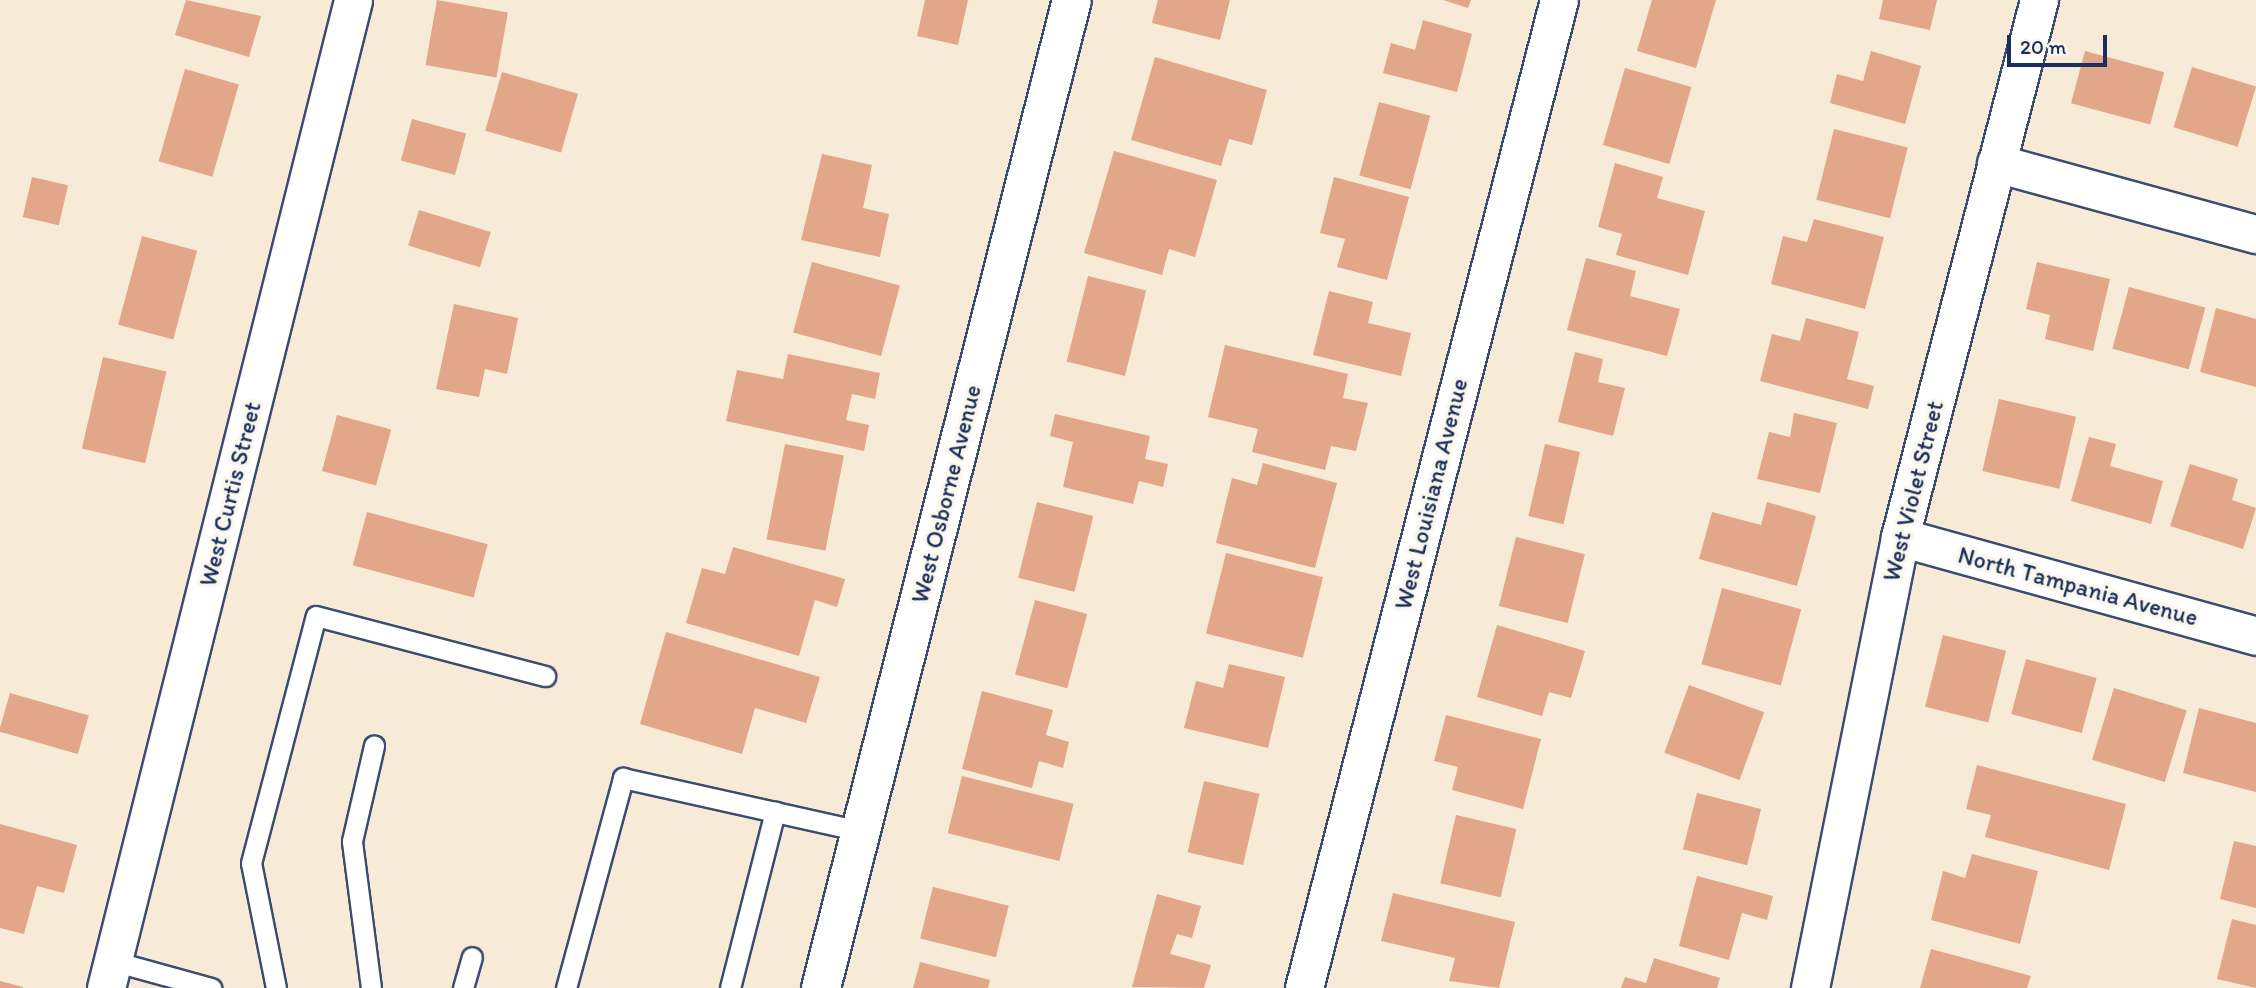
<!DOCTYPE html>
<html>
<head>
<meta charset="utf-8">
<style>
  body { margin:0 }
  #map { position:relative; width:2256px; height:988px; overflow:hidden; background:#f7ead6; font-family:Itim,sans-serif }
  div>[style] { position:absolute }
  .building>* { inset:0; background:#e2a688; transform-origin:0 0 }
  .roads { filter:drop-shadow(2px 0 #3c4b70) drop-shadow(-2px 0 #3c4b70) drop-shadow(0 2px #3c4b70) drop-shadow(0 -2px #3c4b70) }
  .lane>* { height:19px; margin:-9.5px; padding:0 9.5px; transform-origin:9.5px; border-radius:9.5px; background:#fff }
  .street>* { height:37px; margin:-18.5px; padding:0 18.5px; transform-origin:18.5px; border-radius:18.5px; background:#fff }
  .secondary>* { height:38px; margin:-19px; padding:0 19px; transform-origin:19px; border-radius:19px; background:#fff }
  span { translate:-50% -50%; white-space:nowrap; text-align:center; line-height:1.15; -webkit-text-stroke:7px #fbf7ec; paint-order:stroke }
  .street-label { font-size:24px; color:#1b2f5e }
  .scale { position:absolute; left:2007px; top:35px; width:100px; height:32px; box-sizing:border-box; border:4px solid #1b2f5e; border-top:0; padding-left:9px; font-size:21px; line-height:24px; white-space:nowrap; color:#1b2f5e; -webkit-text-stroke:5px #fbf7ec; paint-order:stroke }
</style>
</head>
<body>
<div id="map">
  <div class="building">
    <div style="clip-path:polygon(186px 0,261px 16px,249px 57px,175px 35px)"></div>
    <div style="left:437px;top:0;width:72px;height:66px;rotate:10deg"></div>
    <div style="clip-path:polygon(925px 0,968px 0,958px 45px,917px 36px)"></div>
    <div style="clip-path:polygon(1158px 0,1230px 0,1220px 40px,1152px 23px)"></div>
    <div style="clip-path:polygon(1443px 0,1471px 0,1468px 8px)"></div>
    <div style="clip-path:polygon(1652px 0,1716px 0,1696px 68px,1637px 51px)"></div>
    <div style="clip-path:polygon(1883px 0,1937px 0,1930px 30px,1879px 19px)"></div>
    <div style="clip-path:polygon(1423px 20px,1472px 34px,1457px 92px,1383px 73px,1391px 43px,1415px 50px)"></div>
    <div style="clip-path:polygon(1871px 51px,1921px 66px,1905px 124px,1830px 103px,1837px 74px,1863px 81px)"></div>
    <div style="left:2085px;top:51px;width:82px;height:54px;rotate:15deg"></div>
    <div style="clip-path:polygon(1155px 57px,1267px 90px,1252px 145px,1229px 139px,1221px 166px,1131px 140px)"></div>
    <div style="left:2192px;top:67px;width:67px;height:63px;rotate:17deg"></div>
    <div style="left:1625px;top:68px;width:69px;height:80px;rotate:16deg"></div>
    <div style="left:185px;top:69px;width:56px;height:96px;rotate:16deg"></div>
    <div style="left:502px;top:72px;width:79px;height:61px;rotate:16deg"></div>
    <div style="left:1379px;top:102px;width:53px;height:76px;rotate:15deg"></div>
    <div style="left:412px;top:119px;width:56px;height:43px;rotate:15deg"></div>
    <div style="left:1834px;top:129px;width:76px;height:73px;rotate:14deg"></div>
    <div style="clip-path:polygon(1114px 151px,1217px 180px,1195px 257px,1169px 249px,1162px 275px,1084px 253px)"></div>
    <div style="clip-path:polygon(822px 154px,872px 165px,863px 208px,889px 214px,880px 257px,801px 240px)"></div>
    <div style="clip-path:polygon(1615px 163px,1663px 177px,1657px 198px,1705px 211px,1688px 275px,1616px 255px,1622px 234px,1598px 227px)"></div>
    <div style="left:32px;top:177px;width:37px;height:41px;rotate:13deg"></div>
    <div style="clip-path:polygon(1334px 177px,1409px 197px,1387px 280px,1337px 267px,1345px 239px,1320px 233px)"></div>
    <div style="left:419px;top:210px;width:75px;height:37px;rotate:17deg"></div>
    <div style="clip-path:polygon(1814px 219px,1884px 237px,1865px 309px,1771px 284px,1783px 236px,1807px 242px)"></div>
    <div style="left:142px;top:236px;width:57px;height:92px;rotate:15deg"></div>
    <div style="clip-path:polygon(1586px 258px,1636px 271px,1630px 296px,1680px 309px,1667px 356px,1567px 330px)"></div>
    <div style="left:812px;top:262px;width:91px;height:73px;rotate:15deg"></div>
    <div style="clip-path:polygon(2037px 262px,2110px 279px,2093px 351px,2045px 339px,2050px 315px,2026px 309px)"></div>
    <div style="left:1088px;top:276px;width:60px;height:88px;rotate:14deg"></div>
    <div style="left:2129px;top:287px;width:79px;height:64px;rotate:15deg"></div>
    <div style="clip-path:polygon(1329px 291px,1373px 302px,1368px 323px,1411px 333px,1401px 376px,1313px 355px)"></div>
    <div style="clip-path:polygon(454px 304px,518px 318px,507px 374px,485px 369px,479px 397px,436px 389px)"></div>
    <div style="clip-path:polygon(2216px 308px,2256px 319px,2256px 387px,2200px 372px)"></div>
    <div style="clip-path:polygon(1806px 318px,1859px 332px,1847px 379px,1874px 386px,1868px 409px,1760px 381px,1772px 334px,1800px 341px)"></div>
    <div style="clip-path:polygon(1225px 345px,1348px 374px,1343px 398px,1368px 403px,1356px 451px,1331px 446px,1325px 470px,1252px 452px,1258px 429px,1208px 417px)"></div>
    <div style="clip-path:polygon(1575px 352px,1603px 359px,1598px 382px,1625px 388px,1613px 436px,1558px 422px)"></div>
    <div style="clip-path:polygon(788px 354px,880px 373px,875px 399px,852px 394px,846px 420px,869px 425px,864px 451px,726px 421px,737px 370px,783px 379px)"></div>
    <div style="left:103px;top:357px;width:65px;height:94px;rotate:13deg"></div>
    <div style="left:1999px;top:399px;width:79px;height:74px;rotate:13deg"></div>
    <div style="clip-path:polygon(1794px 413px,1837px 423px,1820px 493px,1757px 479px,1769px 432px,1790px 437px)"></div>
    <div style="clip-path:polygon(1055px 414px,1150px 436px,1145px 459px,1168px 464px,1163px 487px,1139px 481px,1133px 504px,1063px 487px,1073px 442px,1050px 436px)"></div>
    <div style="left:337px;top:415px;width:56px;height:58px;rotate:15deg"></div>
    <div style="clip-path:polygon(2089px 437px,2116px 444px,2110px 466px,2163px 481px,2151px 524px,2071px 501px)"></div>
    <div style="left:785px;top:444px;width:60px;height:97px;rotate:11deg"></div>
    <div style="left:1545px;top:444px;width:36px;height:74px;rotate:13deg"></div>
    <div style="clip-path:polygon(1263px 463px,1337px 483px,1315px 568px,1216px 543px,1232px 478px,1257px 485px)"></div>
    <div style="clip-path:polygon(2190px 464px,2238px 479px,2232px 500px,2256px 508px,2243px 549px,2170px 526px)"></div>
    <div style="left:1037px;top:502px;width:58px;height:78px;rotate:14deg"></div>
    <div style="clip-path:polygon(1767px 502px,1816px 516px,1797px 586px,1699px 559px,1712px 512px,1761px 525px)"></div>
    <div style="left:367px;top:512px;width:125px;height:55px;rotate:15deg"></div>
    <div style="left:1516px;top:537px;width:71px;height:71px;rotate:14deg"></div>
    <div style="clip-path:polygon(733px 547px,845px 579px,837px 607px,815px 600px,799px 656px,686px 623px,702px 568px,725px 574px)"></div>
    <div style="left:1226px;top:553px;width:100px;height:83px;rotate:14deg"></div>
    <div style="left:1722px;top:588px;width:82px;height:79px;rotate:15deg"></div>
    <div style="left:1035px;top:600px;width:54px;height:77px;rotate:15deg"></div>
    <div style="clip-path:polygon(1497px 625px,1585px 651px,1571px 698px,1549px 692px,1542px 716px,1477px 697px)"></div>
    <div style="clip-path:polygon(666px 632px,820px 677px,806px 723px,755px 708px,742px 754px,640px 724px)"></div>
    <div style="left:1943px;top:635px;width:65px;height:74px;rotate:14deg"></div>
    <div style="left:2026px;top:659px;width:73px;height:57px;rotate:15deg"></div>
    <div style="clip-path:polygon(1229px 664px,1285px 677px,1268px 748px,1184px 728px,1196px 681px,1223px 688px)"></div>
    <div style="left:1689px;top:685px;width:80px;height:72px;rotate:20deg"></div>
    <div style="left:2114px;top:688px;width:76px;height:75px;rotate:17deg"></div>
    <div style="clip-path:polygon(982px 691px,1053px 710px,1046px 735px,1069px 742px,1063px 768px,1039px 761px,1032px 788px,962px 769px)"></div>
    <div style="left:10px;top:693px;width:82px;height:40px;rotate:16deg"></div>
    <div style="clip-path:polygon(2199px 708px,2256px 723px,2256px 792px,2183px 773px)"></div>
    <div style="clip-path:polygon(1446px 715px,1541px 739px,1523px 809px,1452px 790px,1458px 767px,1434px 761px)"></div>
    <div style="clip-path:polygon(1977px 765px,2126px 804px,2109px 870px,1985px 837px,1991px 815px,1966px 809px)"></div>
    <div style="left:962px;top:776px;width:115px;height:59px;rotate:14deg"></div>
    <div style="left:1204px;top:781px;width:57px;height:73px;rotate:13deg"></div>
    <div style="left:1697px;top:793px;width:66px;height:58px;rotate:14deg"></div>
    <div style="left:1456px;top:815px;width:62px;height:70px;rotate:13deg"></div>
    <div style="clip-path:polygon(0 824px,77px 845px,64px 893px,37px 886px,24px 934px,0 928px)"></div>
    <div style="clip-path:polygon(2234px 841px,2256px 846px,2256px 908px,2220px 899px)"></div>
    <div style="clip-path:polygon(1972px 854px,2038px 871px,2020px 944px,1931px 920px,1943px 871px,1965px 878px)"></div>
    <div style="clip-path:polygon(1697px 876px,1773px 896px,1767px 920px,1742px 913px,1729px 960px,1679px 946px)"></div>
    <div style="left:933px;top:887px;width:78px;height:53px;rotate:14deg"></div>
    <div style="clip-path:polygon(1393px 893px,1515px 922px,1499px 988px,1449px 981px,1455px 958px,1381px 941px)"></div>
    <div style="clip-path:polygon(1157px 894px,1201px 906px,1192px 938px,1177px 934px,1170px 954px,1211px 965px,1204px 988px,1132px 987px)"></div>
    <div style="clip-path:polygon(2232px 919px,2256px 925px,2256px 988px,2217px 979px)"></div>
    <div style="clip-path:polygon(1931px 949px,2031px 976px,2027px 988px,1920px 988px)"></div>
    <div style="clip-path:polygon(1654px 958px,1720px 978px,1717px 988px,1621px 988px,1625px 977px,1646px 983px)"></div>
    <div style="clip-path:polygon(920px 962px,990px 980px,988px 988px,913px 988px)"></div>
    <div style="clip-path:polygon(0 981px,23px 987px,23px 988px,0 988px)"></div>
  </div>
  <div class="roads">
    <div class="lane">
      <div style="left:113px;top:961px;width:102px;rotate:15.4deg"></div>
      <div style="left:276px;top:988px;width:127px;rotate:-101.3deg"></div>
      <div style="left:251px;top:863px;width:255px;rotate:-75.3deg"></div>
      <div style="left:316px;top:616px;width:237px;rotate:14.7deg"></div>
      <div style="left:371px;top:988px;width:148px;rotate:-97.4deg"></div>
      <div style="left:352px;top:841px;width:98px;rotate:-77deg"></div>
      <div style="left:463px;top:988px;width:32px;rotate:-74deg"></div>
      <div style="left:566px;top:988px;width:218px;rotate:-74.8deg"></div>
      <div style="left:623px;top:778px;width:244px;rotate:12.6deg"></div>
      <div style="left:730px;top:988px;width:182px;rotate:-75.7deg"></div>
    </div>
    <div class="street">
      <div style="left:1996px;top:163px;width:270px;rotate:15.3deg"></div>
      <div style="left:1900px;top:537px;width:370px;rotate:15.5deg"></div>
      <div style="left:106px;top:988px;width:1018px;rotate:-75.96deg"></div>
      <div style="left:1304px;top:988px;width:1020px;rotate:-75.53deg"></div>
      <div style="left:1810px;top:988px;width:460px;rotate:-78.7deg"></div>
      <div style="left:1900px;top:537px;width:555px;rotate:-75.49deg"></div>
    </div>
    <div class="secondary">
      <div style="left:821px;top:988px;width:1019px;rotate:-75.75deg"></div>
    </div>
  </div>
  <div class="street-label">
    <span style="left:1913px;top:491px;rotate:-76deg">West Violet Street</span>
    <span style="left:230px;top:494px;rotate:-76deg">West Curtis Street</span>
    <span style="left:946px;top:494px;rotate:-76deg">West Osborne Avenue</span>
    <span style="left:1431px;top:494px;rotate:-76deg">West Louisiana Avenue</span>
    <span style="left:2078px;top:586px;rotate:15deg">North Tampania Avenue</span>
  </div>
  <div class="scale">20 m</div>
</div>
</body>
</html>
